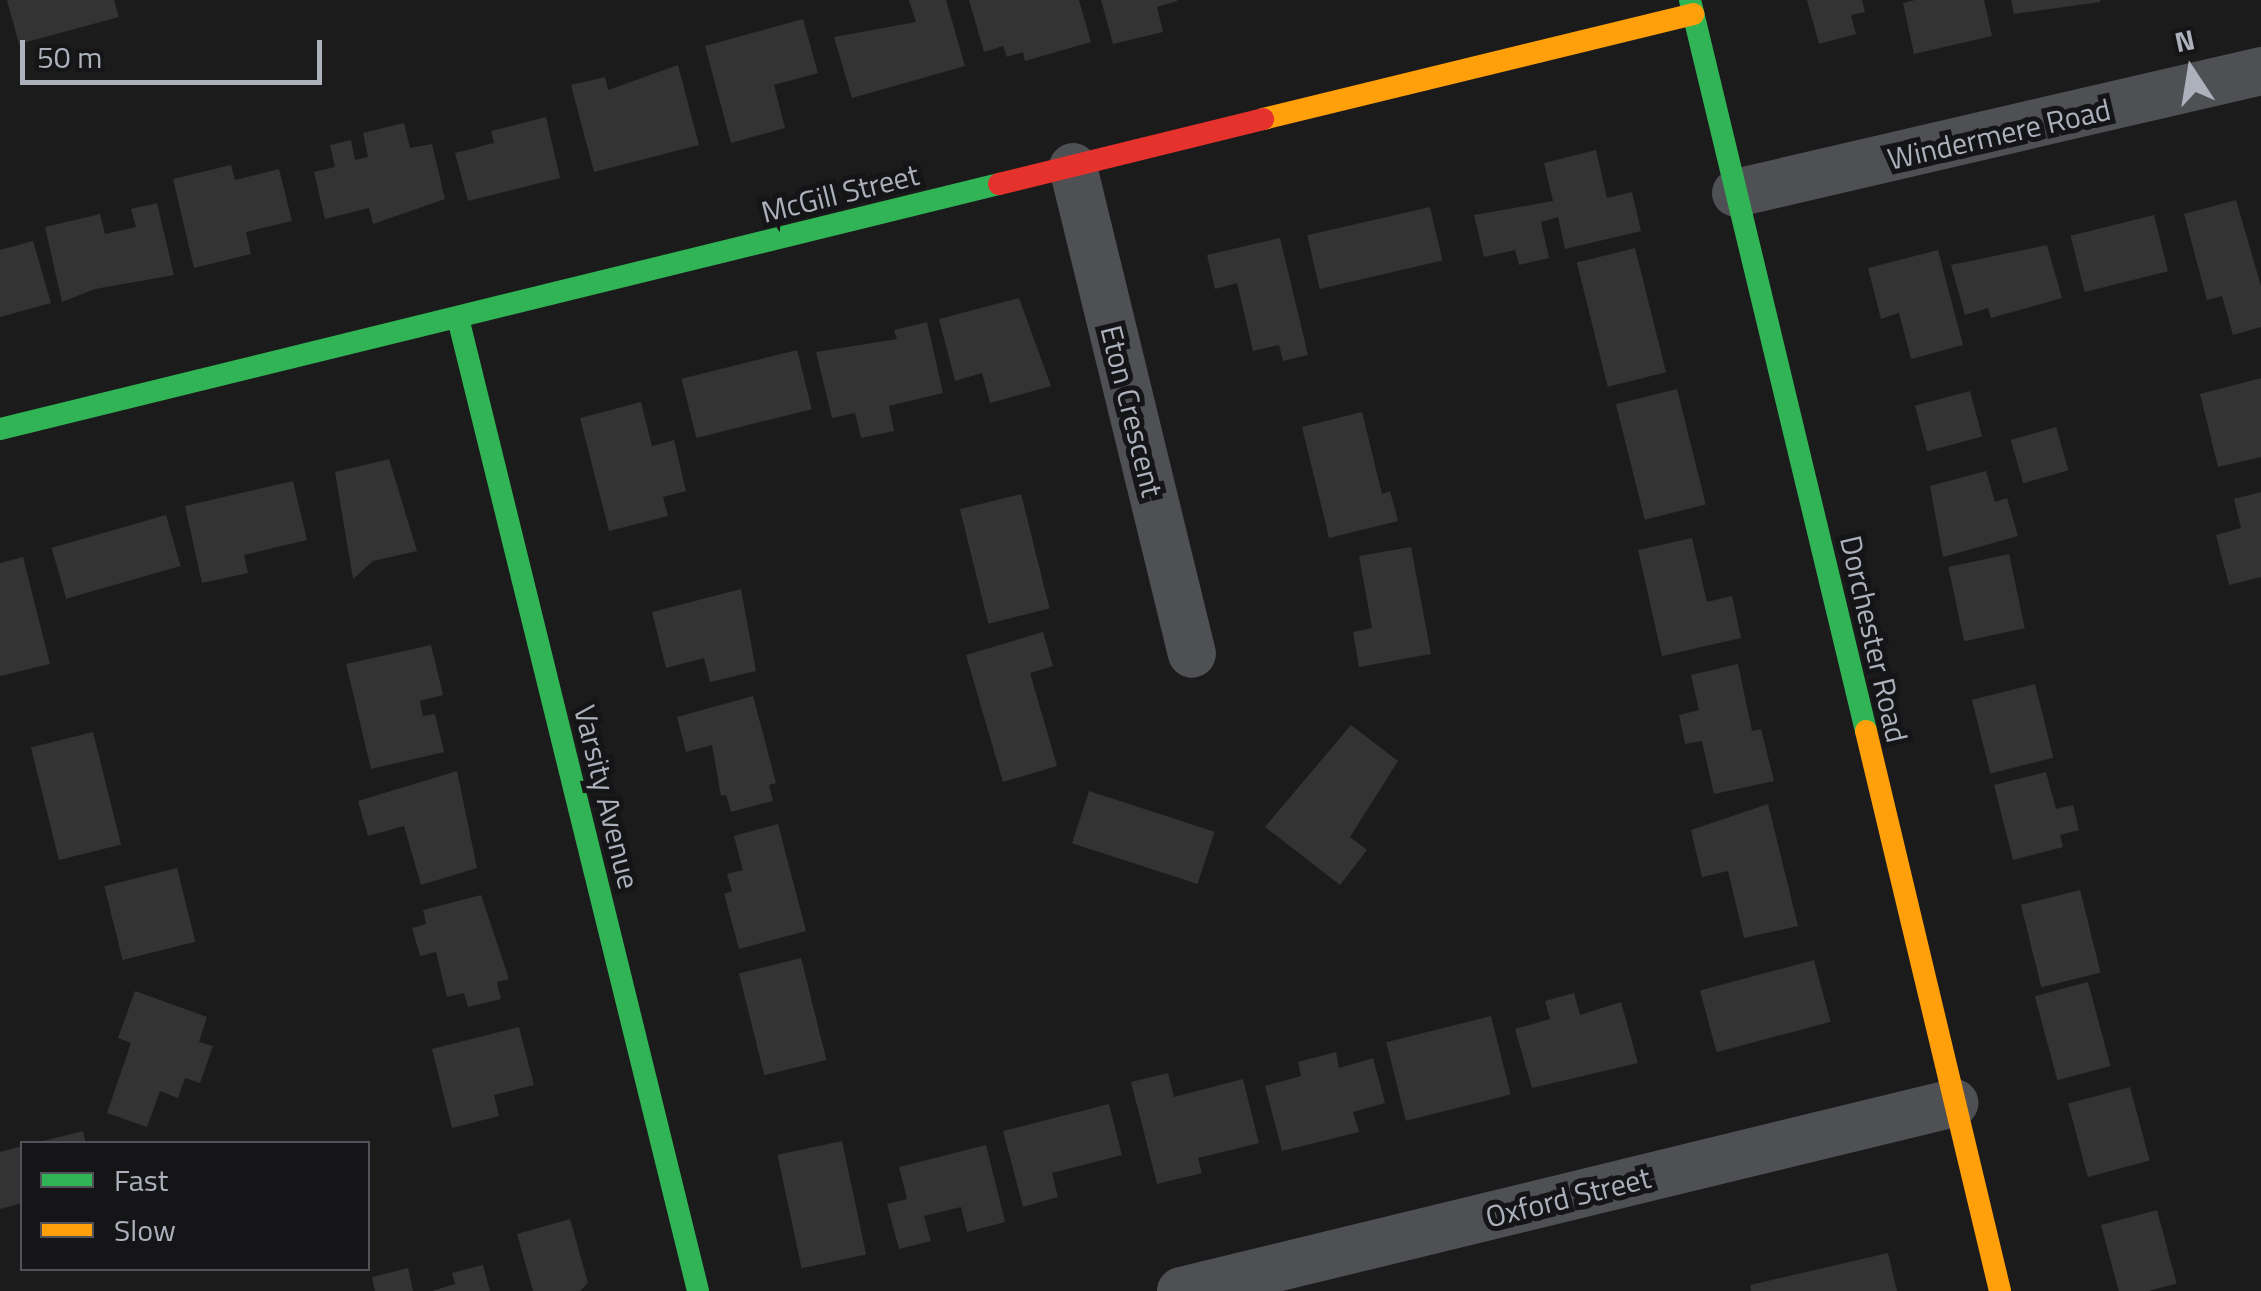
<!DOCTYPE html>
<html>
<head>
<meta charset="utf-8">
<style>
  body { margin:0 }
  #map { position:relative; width:2261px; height:1291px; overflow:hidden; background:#1b1b1b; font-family:"Titillium Web",sans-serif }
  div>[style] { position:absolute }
  .building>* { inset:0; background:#333; transform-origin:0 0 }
  .street>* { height:48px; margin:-24px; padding:0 24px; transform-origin:24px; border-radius:24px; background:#4f5054 }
  .fast>* { height:22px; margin:-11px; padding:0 11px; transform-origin:11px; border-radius:11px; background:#30b455 }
  .slow>* { height:22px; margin:-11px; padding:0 11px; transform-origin:11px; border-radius:11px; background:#ff9f0a }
  .jam>* { height:22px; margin:-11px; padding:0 11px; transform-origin:11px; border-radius:11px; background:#e5322d }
  span { translate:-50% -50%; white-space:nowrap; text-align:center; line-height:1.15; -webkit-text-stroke:10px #151517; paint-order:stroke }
  .street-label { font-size:30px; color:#acb1bb }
  .legend { position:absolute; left:20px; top:1141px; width:350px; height:130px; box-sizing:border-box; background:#151517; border:2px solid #515359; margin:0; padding:12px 18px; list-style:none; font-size:30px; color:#acb1bb }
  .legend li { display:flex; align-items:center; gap:20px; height:50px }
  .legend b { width:50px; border:2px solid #515359 }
  .north { position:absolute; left:2141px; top:20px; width:100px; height:100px; -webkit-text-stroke:8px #151517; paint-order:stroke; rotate:348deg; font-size:28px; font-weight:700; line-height:40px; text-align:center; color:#acb1bb }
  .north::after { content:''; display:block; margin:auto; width:35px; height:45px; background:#acb1bb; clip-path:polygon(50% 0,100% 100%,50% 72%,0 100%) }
  .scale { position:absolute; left:20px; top:40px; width:302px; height:45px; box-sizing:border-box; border:5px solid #acb1bb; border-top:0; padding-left:12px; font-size:30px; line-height:35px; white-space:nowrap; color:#acb1bb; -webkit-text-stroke:8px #151517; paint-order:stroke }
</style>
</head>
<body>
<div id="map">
  <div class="building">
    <div style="clip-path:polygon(7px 0,114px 0,119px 17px,19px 44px)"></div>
    <div style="clip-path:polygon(909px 0,946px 0,965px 66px,852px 98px,834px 37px,916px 22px)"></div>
    <div style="clip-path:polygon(969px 0,1079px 0,1091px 42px,1025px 61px,1023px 52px,1007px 57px,1003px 46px,984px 52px)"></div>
    <div style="clip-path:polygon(1101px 0,1177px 0,1177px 1px,1157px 7px,1163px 32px,1113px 44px)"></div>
    <div style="clip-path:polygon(1807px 0,1862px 0,1865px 12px,1851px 15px,1856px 34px,1819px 44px)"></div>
    <div style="clip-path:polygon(1915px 0,1984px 0,1992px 36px,1914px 54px,1903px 3px)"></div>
    <div style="clip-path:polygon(2011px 0,2100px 0,2100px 2px,2014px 14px)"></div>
    <div style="clip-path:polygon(803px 19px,818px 73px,774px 85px,785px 128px,731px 143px,705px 46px)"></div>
    <div style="clip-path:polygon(678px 65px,699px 145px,594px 172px,571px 85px,605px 77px,608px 90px)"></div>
    <div style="clip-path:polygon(546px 117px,560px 178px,468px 201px,455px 153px,494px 143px,491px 131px)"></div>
    <div style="clip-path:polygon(404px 123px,410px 148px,432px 144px,445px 199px,373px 224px,369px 208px,325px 219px,314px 172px,335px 167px,330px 145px,351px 140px,355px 160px,368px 157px,363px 133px)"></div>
    <div style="clip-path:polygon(1596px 150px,1607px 198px,1632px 192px,1641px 231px,1565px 249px,1558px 217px,1541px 222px,1549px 258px,1519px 265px,1515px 250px,1484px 257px,1474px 215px,1553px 201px,1544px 163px)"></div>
    <div style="clip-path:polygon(231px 165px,235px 180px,279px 169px,292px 221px,246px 232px,251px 254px,194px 268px,173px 179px)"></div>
    <div style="clip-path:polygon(2236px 200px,2261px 286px,2261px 327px,2233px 335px,2222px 296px,2207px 300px,2184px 214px)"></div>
    <div style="clip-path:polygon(157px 203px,174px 275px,95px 289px,62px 302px,45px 227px,100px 214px,105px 234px,136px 227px,131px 209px)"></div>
    <div style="left:1430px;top:207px;width:55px;height:126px;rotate:77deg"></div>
    <div style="left:2154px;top:215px;width:58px;height:86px;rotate:76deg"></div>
    <div style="clip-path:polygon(1280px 238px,1308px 355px,1283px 361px,1279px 345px,1253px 351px,1237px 283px,1215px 289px,1207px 255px)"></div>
    <div style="clip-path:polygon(33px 241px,51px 303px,0 317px,0 250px)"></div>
    <div style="clip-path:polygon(2047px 245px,2062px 298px,1991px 318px,1988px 308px,1965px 315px,1951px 265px)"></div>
    <div style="left:1635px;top:248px;width:128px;height:60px;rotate:76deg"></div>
    <div style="clip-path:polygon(1938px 250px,1963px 345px,1911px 359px,1899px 313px,1881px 319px,1868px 268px)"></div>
    <div style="clip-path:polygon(1019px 298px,1051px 386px,990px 403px,982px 373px,955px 381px,939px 319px)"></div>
    <div style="clip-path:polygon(927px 322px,943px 393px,889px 406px,894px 431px,861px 438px,855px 413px,832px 418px,816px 352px,897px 339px,894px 330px)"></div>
    <div style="left:797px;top:350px;width:61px;height:119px;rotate:76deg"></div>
    <div style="clip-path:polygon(2261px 378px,2261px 457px,2218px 467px,2200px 394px)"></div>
    <div style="left:1677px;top:389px;width:119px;height:63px;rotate:76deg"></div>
    <div style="left:1970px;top:391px;width:47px;height:57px;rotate:75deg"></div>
    <div style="clip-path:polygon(641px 402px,652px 446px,674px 440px,686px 491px,663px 497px,668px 516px,609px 531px,580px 418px)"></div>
    <div style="clip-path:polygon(1362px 412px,1382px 494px,1390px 491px,1398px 521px,1329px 538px,1302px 427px)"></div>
    <div style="left:2056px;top:427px;width:45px;height:47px;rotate:74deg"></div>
    <div style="clip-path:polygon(389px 459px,417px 551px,373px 561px,353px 579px,335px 472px)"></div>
    <div style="clip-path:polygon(1986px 471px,1995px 502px,2007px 498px,2018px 536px,1943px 557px,1930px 486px)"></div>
    <div style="clip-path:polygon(293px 481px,307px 540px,244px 555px,248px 573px,202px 583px,185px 506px)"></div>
    <div style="clip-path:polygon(2261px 492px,2261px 577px,2229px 585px,2216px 535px,2241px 528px,2234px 499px)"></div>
    <div style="left:1021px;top:494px;width:118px;height:63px;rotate:76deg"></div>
    <div style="left:166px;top:515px;width:53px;height:119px;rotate:74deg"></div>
    <div style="clip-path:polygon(1692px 538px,1707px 602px,1732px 596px,1741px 638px,1662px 656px,1638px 550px)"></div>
    <div style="clip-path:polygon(1411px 547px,1431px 654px,1359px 667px,1353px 632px,1372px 628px,1359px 556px)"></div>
    <div style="left:2009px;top:554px;width:76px;height:62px;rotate:78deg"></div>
    <div style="clip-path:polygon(23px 557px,50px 664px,0 676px,0 563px)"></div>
    <div style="clip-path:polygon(741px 589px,756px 671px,710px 682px,704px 658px,666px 668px,652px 612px)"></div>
    <div style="clip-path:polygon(1043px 632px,1053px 666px,1030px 673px,1057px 766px,1003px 782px,966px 655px)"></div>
    <div style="clip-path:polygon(431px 645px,443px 695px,420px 701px,423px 716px,435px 714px,444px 752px,371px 769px,346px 664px)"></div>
    <div style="clip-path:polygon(1738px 664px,1752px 731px,1761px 729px,1774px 781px,1714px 794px,1702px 741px,1685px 744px,1679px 715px,1699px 710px,1691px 675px)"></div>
    <div style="left:2035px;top:684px;width:76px;height:65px;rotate:76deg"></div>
    <div style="clip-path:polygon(753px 696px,776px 783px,769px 785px,773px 801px,731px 812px,726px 795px,721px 796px,712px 745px,686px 752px,677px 717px)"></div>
    <div style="clip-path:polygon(1351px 725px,1398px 761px,1350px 837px,1367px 850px,1340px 885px,1265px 827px)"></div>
    <div style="left:93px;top:732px;width:116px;height:64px;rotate:76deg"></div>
    <div style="clip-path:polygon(457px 771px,477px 868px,421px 885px,404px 826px,368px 836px,358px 801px)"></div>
    <div style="clip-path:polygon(2046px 772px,2056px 809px,2073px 805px,2079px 830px,2060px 835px,2063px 847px,2013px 860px,1994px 785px)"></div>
    <div style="left:1089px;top:791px;width:132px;height:55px;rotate:18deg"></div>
    <div style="clip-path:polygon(1768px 804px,1798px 926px,1744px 938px,1728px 871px,1702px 877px,1691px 830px)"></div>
    <div style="clip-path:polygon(778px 824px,806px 931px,739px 949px,724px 894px,732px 891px,727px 874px,743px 870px,734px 836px)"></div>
    <div style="left:177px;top:868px;width:76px;height:75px;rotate:76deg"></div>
    <div style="left:2080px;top:890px;width:85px;height:61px;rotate:76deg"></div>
    <div style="clip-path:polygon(481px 895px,509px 979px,497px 982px,501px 999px,468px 1007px,464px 993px,447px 997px,436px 952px,420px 956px,412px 928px,426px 924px,423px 910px)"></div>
    <div style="left:801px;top:958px;width:105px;height:64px;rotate:76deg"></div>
    <div style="left:1814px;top:960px;width:64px;height:118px;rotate:75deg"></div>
    <div style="left:2088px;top:982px;width:87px;height:55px;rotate:75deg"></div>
    <div style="clip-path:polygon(135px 991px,207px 1017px,199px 1042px,213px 1046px,200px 1083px,185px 1078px,178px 1098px,160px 1091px,147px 1127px,107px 1113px,131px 1043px,118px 1038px)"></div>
    <div style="clip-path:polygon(1574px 993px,1580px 1015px,1621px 1002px,1638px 1063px,1532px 1088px,1515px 1029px,1550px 1019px,1545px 1001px)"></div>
    <div style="left:1491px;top:1016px;width:81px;height:108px;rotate:76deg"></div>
    <div style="clip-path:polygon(519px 1027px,534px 1085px,494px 1095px,499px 1116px,452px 1128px,432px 1049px)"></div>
    <div style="clip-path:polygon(1336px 1052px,1339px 1068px,1373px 1058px,1385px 1103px,1353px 1112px,1359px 1132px,1282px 1151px,1265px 1086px,1301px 1076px,1298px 1062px)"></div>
    <div style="clip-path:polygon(1168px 1073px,1174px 1097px,1243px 1079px,1259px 1143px,1198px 1158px,1202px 1173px,1157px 1184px,1131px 1082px)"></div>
    <div style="left:2130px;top:1087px;width:76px;height:64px;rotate:75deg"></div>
    <div style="clip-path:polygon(1109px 1104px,1122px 1155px,1052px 1173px,1058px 1197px,1023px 1207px,1003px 1131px)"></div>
    <div style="clip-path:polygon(83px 1131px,86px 1144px,39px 1144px,39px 1142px)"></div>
    <div style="left:842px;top:1141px;width:116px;height:66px;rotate:78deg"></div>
    <div style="clip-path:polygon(986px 1145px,1005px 1222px,967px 1232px,961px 1207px,924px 1216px,931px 1241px,899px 1249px,887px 1204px,907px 1199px,899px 1167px)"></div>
    <div style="clip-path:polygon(22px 1146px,22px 1203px,0 1209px,0 1152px)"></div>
    <div style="left:2157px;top:1210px;width:76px;height:58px;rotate:75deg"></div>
    <div style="clip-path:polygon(570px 1219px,588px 1283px,580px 1291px,533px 1291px,517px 1234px)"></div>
    <div style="clip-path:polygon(1888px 1253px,1897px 1291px,1751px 1291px,1750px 1285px)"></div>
    <div style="clip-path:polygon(483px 1265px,490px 1291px,432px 1291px,455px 1284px,452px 1273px)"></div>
    <div style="clip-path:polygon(408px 1268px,413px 1291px,375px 1291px,372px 1277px)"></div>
  </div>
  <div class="street">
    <div style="left:1073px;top:167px;width:501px;rotate:76.27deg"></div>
    <div style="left:1736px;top:193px;width:539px;rotate:-13.08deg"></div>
    <div style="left:1181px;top:1291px;width:796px;rotate:-13.67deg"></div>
  </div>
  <div class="fast">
    <div style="left:1690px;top:0;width:752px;rotate:76.46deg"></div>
    <div style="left:458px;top:318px;width:1002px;rotate:76.14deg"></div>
    <div style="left:0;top:429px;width:1029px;rotate:-13.78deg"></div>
  </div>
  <div class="slow">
    <div style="left:1263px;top:119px;width:443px;rotate:-13.7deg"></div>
    <div style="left:1866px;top:731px;width:576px;rotate:76.54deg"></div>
  </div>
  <div class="jam">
    <div style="left:999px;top:184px;width:272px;rotate:-13.8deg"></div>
  </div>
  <div class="street-label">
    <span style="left:1999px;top:134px;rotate:-13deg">Windermere Road</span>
    <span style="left:840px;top:193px;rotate:-14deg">McGill Street</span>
    <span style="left:1132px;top:411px;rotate:76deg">Eton Crescent</span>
    <span style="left:1874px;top:639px;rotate:77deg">Dorchester Road</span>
    <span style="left:607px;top:797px;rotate:76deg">Varsity Avenue</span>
    <span style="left:1568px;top:1197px;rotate:-14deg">Oxford Street</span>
  </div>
  <ul class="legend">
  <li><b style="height:12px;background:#30b455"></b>Fast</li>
  <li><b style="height:12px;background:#ff9f0a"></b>Slow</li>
  </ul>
  <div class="north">N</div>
  <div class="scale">50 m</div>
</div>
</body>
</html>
